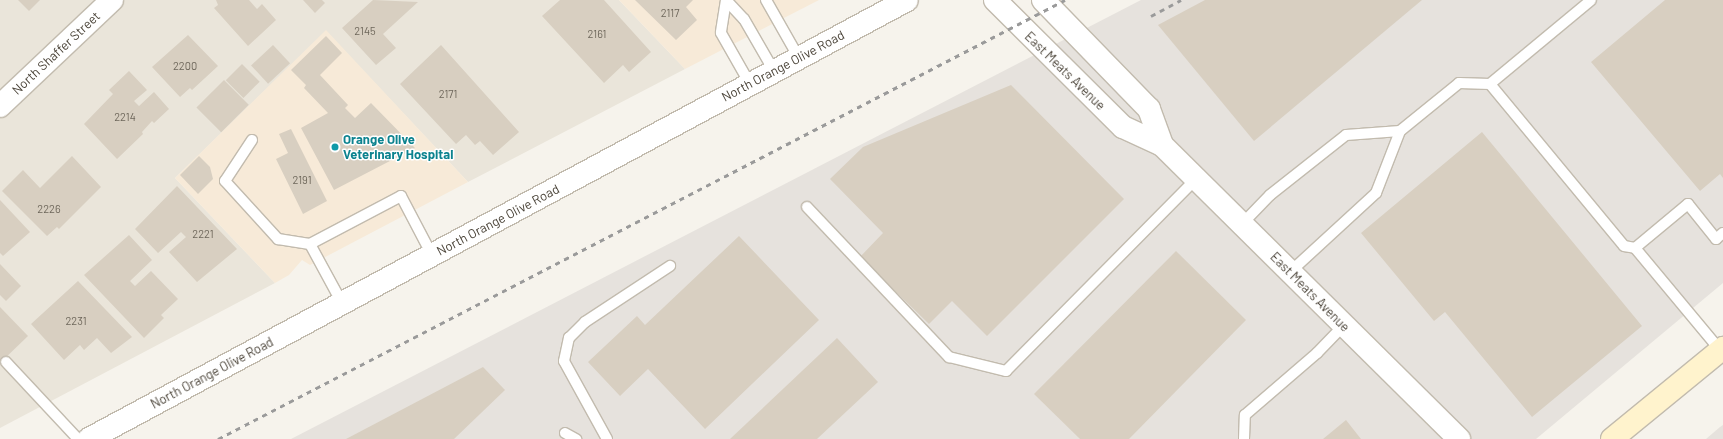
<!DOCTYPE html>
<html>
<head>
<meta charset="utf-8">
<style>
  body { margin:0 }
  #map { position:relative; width:1723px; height:439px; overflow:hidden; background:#f6f3ec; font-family:Barlow,sans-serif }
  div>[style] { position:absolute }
  .residential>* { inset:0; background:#eae5da }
  .commercial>* { inset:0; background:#f7ead8 }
  .industrial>* { inset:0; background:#e6e2dd }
  .building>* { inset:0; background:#d8cfc1; transform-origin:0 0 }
  .roads { filter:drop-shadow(1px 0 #c2bbae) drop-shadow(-1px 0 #c2bbae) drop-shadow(0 1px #c2bbae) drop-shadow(0 -1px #c2bbae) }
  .service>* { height:10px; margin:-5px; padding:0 5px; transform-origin:5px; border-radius:5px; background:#fff }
  .tertiary>* { height:22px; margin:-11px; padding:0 11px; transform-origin:11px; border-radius:11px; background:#fff }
  .secondary>* { height:22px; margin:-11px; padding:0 11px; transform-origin:11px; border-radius:11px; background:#fff3cd }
  .rail>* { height:3px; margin-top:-1.5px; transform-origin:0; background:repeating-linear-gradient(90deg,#9a9a9a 0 5px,transparent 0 10px) }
  .dots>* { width:11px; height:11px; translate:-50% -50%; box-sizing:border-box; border:2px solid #fff; border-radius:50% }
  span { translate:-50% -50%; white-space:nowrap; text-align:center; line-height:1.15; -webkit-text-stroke:3px #fff; paint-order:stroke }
  .number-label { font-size:11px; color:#6e675b }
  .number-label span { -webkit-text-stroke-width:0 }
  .street-label { font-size:13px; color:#4b4439 }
  .culture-label { font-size:13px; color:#0d838f; font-weight:700 }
  .left { translate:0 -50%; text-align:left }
</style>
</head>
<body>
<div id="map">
  <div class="residential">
    <div style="clip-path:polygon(0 0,619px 0,685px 69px,468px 182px,326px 31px,175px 178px,275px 283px,0 428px)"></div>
  </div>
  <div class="commercial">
    <div style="clip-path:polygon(619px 0,819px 0,685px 69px)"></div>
    <div style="clip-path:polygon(326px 30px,468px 182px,310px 265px,302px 260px,289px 275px,275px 283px,175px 178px)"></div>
  </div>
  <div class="industrial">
    <div style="clip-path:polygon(1141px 0,1723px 0,1723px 283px,1536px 439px,291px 439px)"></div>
    <div style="clip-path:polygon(1723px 425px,1723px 439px,1706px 439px,1720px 427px)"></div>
  </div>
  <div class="building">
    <div style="clip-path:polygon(18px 0,40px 0,29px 11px)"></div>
    <div style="clip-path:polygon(216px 0,249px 0,257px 9px,262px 4px,276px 20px,248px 46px,214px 8px,218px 5px)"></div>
    <div style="clip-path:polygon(303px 0,322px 0,325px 3px,315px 13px)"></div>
    <div style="clip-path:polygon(373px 0,418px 2px,383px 34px,396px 48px,376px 65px,342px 28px)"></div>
    <div style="clip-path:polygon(560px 0,604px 0,651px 52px,629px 72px,623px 65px,604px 83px,542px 16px)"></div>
    <div style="clip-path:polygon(635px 0,693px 0,686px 7px,697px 20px,676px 40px)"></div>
    <div style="clip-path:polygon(1205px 0,1422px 0,1254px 141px,1158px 25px)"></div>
    <div style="clip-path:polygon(1665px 0,1723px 0,1723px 178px,1720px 174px,1700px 191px,1591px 62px)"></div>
    <div style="clip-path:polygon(188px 35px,218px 66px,192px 90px,190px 88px,180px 97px,152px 67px)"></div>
    <div style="clip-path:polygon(326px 36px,342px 53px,320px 75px,348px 105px,345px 108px,355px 118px,371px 103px,415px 148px,334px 190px,301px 128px,328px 113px,304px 88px,306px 85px,291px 70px)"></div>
    <div style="left:273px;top:45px;width:25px;height:30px;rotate:47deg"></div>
    <div style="clip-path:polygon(441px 45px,519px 132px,493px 155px,480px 141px,475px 145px,466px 135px,456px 144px,400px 84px)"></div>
    <div style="left:242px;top:64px;width:25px;height:23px;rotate:45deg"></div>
    <div style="clip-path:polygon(129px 71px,147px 90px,134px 101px,139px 106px,154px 92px,169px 109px,154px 123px,152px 121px,142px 132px,143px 134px,117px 159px,84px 124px,113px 94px,109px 90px)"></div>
    <div style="left:224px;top:80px;width:35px;height:39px;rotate:45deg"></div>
    <div style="clip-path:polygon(1011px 85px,1124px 199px,987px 336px,952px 301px,929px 324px,860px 257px,883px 233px,830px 179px,863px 147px)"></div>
    <div style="clip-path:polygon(291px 129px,327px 201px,303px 214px,276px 159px,288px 153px,279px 134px)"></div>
    <div style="clip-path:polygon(1482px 132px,1642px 326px,1532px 417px,1445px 312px,1434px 321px,1361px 233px)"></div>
    <div style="clip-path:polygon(72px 156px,101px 187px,59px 229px,57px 227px,47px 236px,2px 191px,23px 170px,40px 188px)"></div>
    <div style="clip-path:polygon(199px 156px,210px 167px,213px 179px,198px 194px,180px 175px)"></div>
    <div style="clip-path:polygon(177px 186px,237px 249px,197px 282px,169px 252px,186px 237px,181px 232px,158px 253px,135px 229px)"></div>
    <div style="clip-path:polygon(0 200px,30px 232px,3px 256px,0 253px)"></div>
    <div style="clip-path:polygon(129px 235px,152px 260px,130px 281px,135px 286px,151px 271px,178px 299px,161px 315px,164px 318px,144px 338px,84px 275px)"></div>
    <div style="clip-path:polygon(739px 236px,819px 320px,705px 429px,648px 369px,620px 396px,588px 362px,637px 316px,645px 325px)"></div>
    <div style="clip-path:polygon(1176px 251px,1246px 320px,1129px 439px,1080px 439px,1034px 394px)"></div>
    <div style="clip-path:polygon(0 264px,21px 286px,6px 301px,0 295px)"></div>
    <div style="clip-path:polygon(78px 281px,132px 337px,111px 353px,97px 338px,84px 350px,80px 345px,64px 360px,31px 324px)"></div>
    <div style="clip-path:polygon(0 307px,28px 336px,0 363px)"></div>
    <div style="clip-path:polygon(837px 338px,878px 382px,817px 439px,730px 439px)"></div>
    <div style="clip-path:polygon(483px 367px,505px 390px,454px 439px,346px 439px)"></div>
    <div style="clip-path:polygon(1346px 420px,1361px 439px,1323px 439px)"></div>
  </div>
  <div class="roads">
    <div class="service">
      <div style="left:726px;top:0;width:33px;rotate:99deg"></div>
      <div style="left:721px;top:33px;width:59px;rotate:60.4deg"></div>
      <div style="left:726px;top:0;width:26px;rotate:47deg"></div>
      <div style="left:744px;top:19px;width:60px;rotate:60deg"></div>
      <div style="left:766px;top:0;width:67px;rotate:60.4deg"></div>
      <div style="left:1490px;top:84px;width:131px;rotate:-39.7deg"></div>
      <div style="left:252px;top:140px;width:49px;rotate:123.4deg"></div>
      <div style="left:225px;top:181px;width:79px;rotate:47.6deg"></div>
      <div style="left:278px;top:239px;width:32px;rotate:9deg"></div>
      <div style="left:807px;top:207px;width:207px;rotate:46.6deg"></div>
      <div style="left:949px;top:357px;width:59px;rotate:13.8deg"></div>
      <div style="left:1006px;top:371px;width:270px;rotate:-45.3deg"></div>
      <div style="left:1242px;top:224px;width:40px;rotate:-46deg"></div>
      <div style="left:1270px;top:195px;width:97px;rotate:-38.3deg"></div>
      <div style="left:1346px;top:135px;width:54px;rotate:-4.2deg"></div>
      <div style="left:1290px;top:272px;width:117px;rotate:-42.6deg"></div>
      <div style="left:1376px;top:193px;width:66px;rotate:-68.8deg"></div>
      <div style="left:1400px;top:131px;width:76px;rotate:-39.1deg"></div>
      <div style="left:1459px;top:83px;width:31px;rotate:2deg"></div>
      <div style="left:1490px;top:84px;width:210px;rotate:50.4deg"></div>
      <div style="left:1624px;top:246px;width:11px;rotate:10deg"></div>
      <div style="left:342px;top:303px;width:67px;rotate:-118.5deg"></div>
      <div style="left:310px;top:244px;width:103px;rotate:-27.8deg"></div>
      <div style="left:401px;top:196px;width:67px;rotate:62.3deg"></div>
      <div style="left:1720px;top:350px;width:133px;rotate:-129.8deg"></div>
      <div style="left:1635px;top:248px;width:69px;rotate:-39.7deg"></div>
      <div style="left:1688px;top:204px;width:45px;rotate:51.3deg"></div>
      <div style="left:1716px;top:239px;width:9px;rotate:-41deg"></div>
      <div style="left:6px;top:362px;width:105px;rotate:46.9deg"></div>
      <div style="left:565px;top:433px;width:13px;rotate:29deg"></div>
      <div style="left:607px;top:439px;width:89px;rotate:-118.9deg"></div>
      <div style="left:564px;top:361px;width:24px;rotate:-78deg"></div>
      <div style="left:569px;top:338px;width:23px;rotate:-45deg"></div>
      <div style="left:585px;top:322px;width:102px;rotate:-33.4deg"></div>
      <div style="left:1244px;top:439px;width:24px;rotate:-88deg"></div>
      <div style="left:1245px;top:415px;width:95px;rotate:-40.7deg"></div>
      <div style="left:1317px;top:353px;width:39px;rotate:-46deg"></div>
    </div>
    <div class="tertiary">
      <div style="left:995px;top:0;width:180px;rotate:44.8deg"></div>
      <div style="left:1123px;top:127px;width:43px;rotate:24.8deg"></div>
      <div style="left:1162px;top:145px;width:418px;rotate:44.7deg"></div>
      <div style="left:1043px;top:0;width:152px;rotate:45.8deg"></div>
      <div style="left:1149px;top:109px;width:38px;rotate:70deg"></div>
      <div style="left:0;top:106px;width:154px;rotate:-43.4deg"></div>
      <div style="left:89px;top:439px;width:928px;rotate:-28.22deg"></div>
    </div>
    <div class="secondary">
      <div style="left:1612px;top:439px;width:144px;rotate:-39.3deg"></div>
    </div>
  </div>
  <div class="rail">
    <div style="left:1151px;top:16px;width:34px;rotate:-28deg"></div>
    <div style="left:218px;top:439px;width:954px;rotate:-27.4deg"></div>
  </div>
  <div class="dots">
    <div style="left:335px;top:147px;background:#0f9aa8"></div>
  </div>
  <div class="number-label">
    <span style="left:670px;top:13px">2117</span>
    <span style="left:365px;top:31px">2145</span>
    <span style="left:597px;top:34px">2161</span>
    <span style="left:185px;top:66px">2200</span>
    <span style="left:448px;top:94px">2171</span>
    <span style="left:125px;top:117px">2214</span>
    <span style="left:302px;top:180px">2191</span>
    <span style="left:49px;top:209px">2226</span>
    <span style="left:203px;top:234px">2221</span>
    <span style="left:76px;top:321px">2231</span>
  </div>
  <div class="street-label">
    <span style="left:56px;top:53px;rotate:-43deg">North Shaffer Street</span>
    <span style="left:783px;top:66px;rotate:-28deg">North Orange Olive Road</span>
    <span style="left:1065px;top:71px;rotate:44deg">East Meats Avenue</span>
    <span style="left:498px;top:220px;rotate:-28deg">North Orange Olive Road</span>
    <span style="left:1310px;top:292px;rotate:45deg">East Meats Avenue</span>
    <span style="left:212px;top:373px;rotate:-28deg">North Orange Olive Road</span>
  </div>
  <div class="culture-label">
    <span class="left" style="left:343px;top:147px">Orange Olive<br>Veterinary Hospital</span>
  </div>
</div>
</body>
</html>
